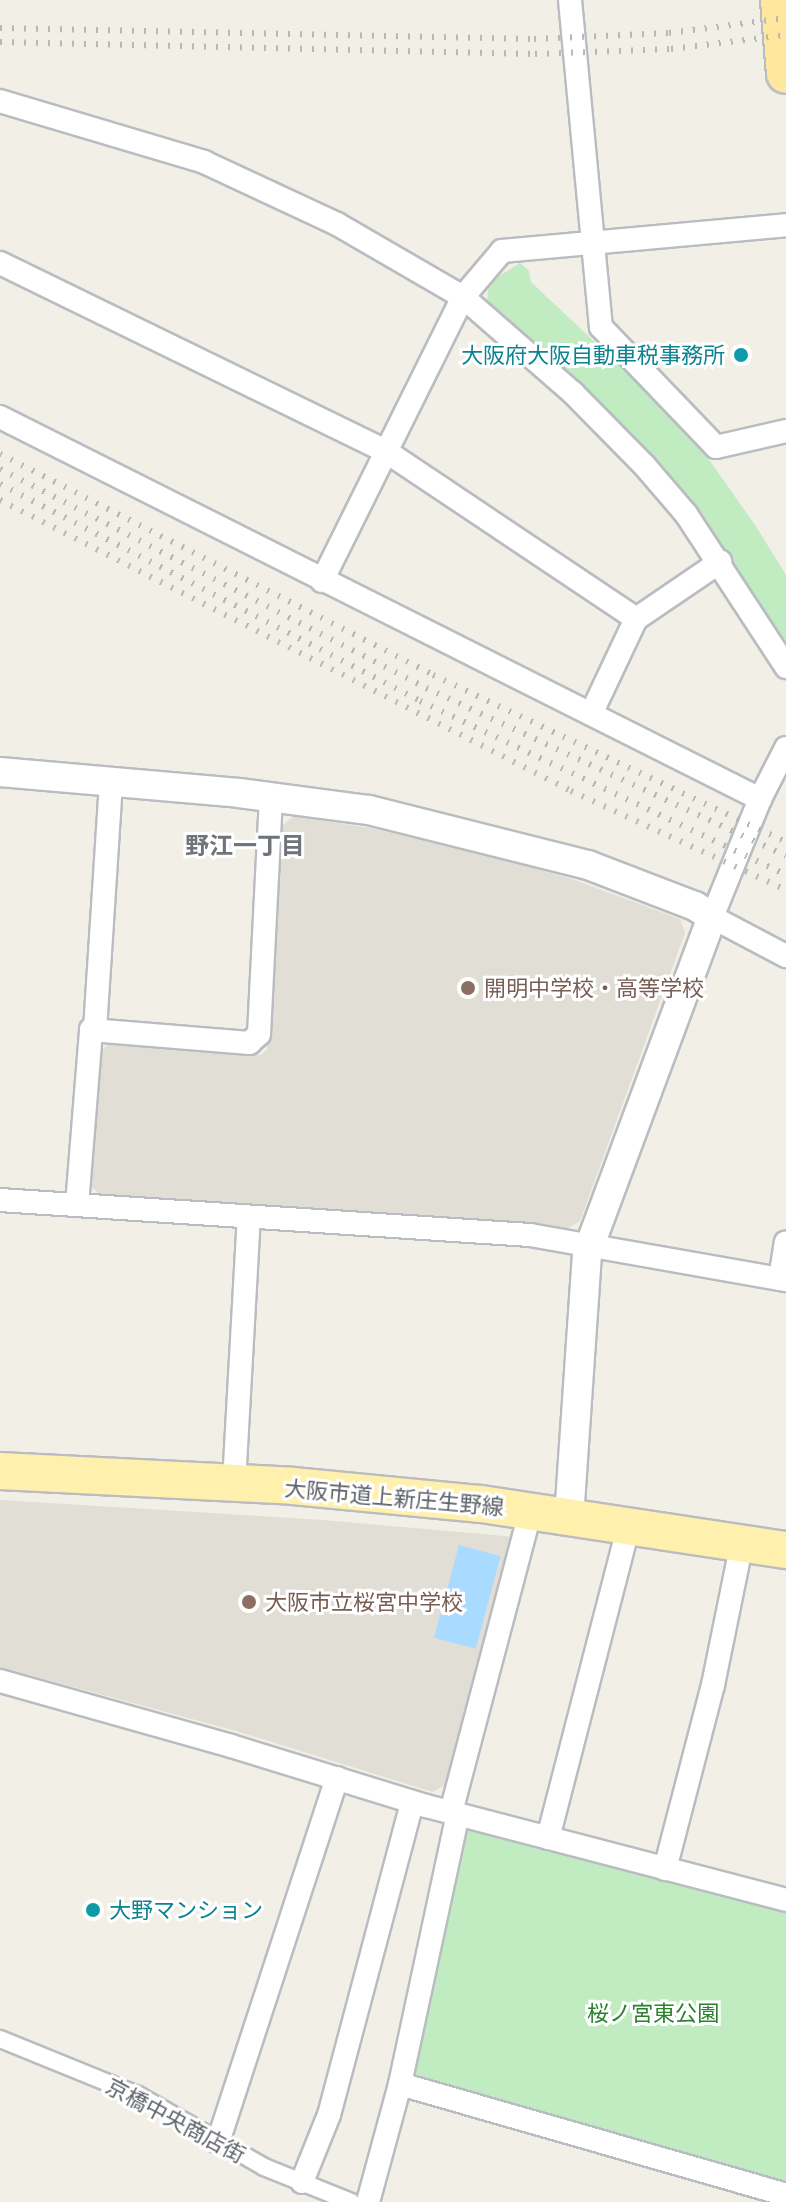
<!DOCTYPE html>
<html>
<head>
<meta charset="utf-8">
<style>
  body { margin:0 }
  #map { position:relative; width:786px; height:2202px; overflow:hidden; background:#f1efe6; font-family:Commissioner,"Noto Sans JP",sans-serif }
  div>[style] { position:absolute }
  .education>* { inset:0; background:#e1ded5 }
  .green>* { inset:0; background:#c1ebc1 }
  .water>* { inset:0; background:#a8dbff; transform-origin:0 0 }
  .roads { filter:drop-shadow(2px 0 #b9bcc1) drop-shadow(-2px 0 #b9bcc1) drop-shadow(0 2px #b9bcc1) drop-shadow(0 -2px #b9bcc1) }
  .pedestrian>* { height:16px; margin:-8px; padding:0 8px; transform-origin:8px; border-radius:8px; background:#fff }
  .minor>* { height:22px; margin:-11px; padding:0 11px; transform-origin:11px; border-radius:11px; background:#fff }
  .tertiary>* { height:28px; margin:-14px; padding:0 14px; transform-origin:14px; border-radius:14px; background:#fff }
  .primary>* { height:36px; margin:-18px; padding:0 18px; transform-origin:18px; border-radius:18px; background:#fff0ad }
  .trunk>* { height:38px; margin:-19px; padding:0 19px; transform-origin:19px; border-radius:19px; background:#ffe89e }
  .rail>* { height:6px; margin-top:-3px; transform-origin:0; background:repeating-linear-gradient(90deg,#b7b8b9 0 2px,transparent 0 12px) }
  .dots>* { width:22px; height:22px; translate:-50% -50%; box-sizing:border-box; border:4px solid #fff; border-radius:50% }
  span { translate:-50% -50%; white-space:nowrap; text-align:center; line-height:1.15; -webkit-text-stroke:6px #fff; paint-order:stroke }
  .culture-label { font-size:22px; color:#0d838f }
  .right { translate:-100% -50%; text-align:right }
  .left { translate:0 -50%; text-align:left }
  .education-label { font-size:22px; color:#785e54 }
  .street-label { font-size:22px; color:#5d6268 }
  .park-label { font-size:22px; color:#2b812d }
  .neighbourhood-label { font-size:24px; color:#6e747a; font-weight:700 }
</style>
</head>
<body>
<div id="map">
  <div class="education">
    <div style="clip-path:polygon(294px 816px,371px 828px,483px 854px,572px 879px,680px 919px,685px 933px,580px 1221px,565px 1230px,534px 1224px,99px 1194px,90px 1184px,101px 1050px,111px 1043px,261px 1055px,267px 1050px,282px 826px)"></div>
    <div style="clip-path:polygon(0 1500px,323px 1520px,516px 1537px,451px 1782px,433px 1792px,236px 1731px,0 1667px)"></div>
  </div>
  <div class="green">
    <div style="clip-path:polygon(520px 263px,529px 271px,531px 282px,668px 411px,710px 461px,755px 525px,786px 575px,786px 655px,695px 514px,487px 305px,488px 289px,499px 276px)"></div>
    <div style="clip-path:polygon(471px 1829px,786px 1912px,786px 2187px,419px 2083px,412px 2068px,460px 1837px)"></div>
  </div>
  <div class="water">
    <div style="left:459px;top:1545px;width:43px;height:96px;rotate:15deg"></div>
  </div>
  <div class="roads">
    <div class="pedestrian">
      <div style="left:0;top:2039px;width:149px;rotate:22.1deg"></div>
      <div style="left:138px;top:2095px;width:145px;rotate:29.7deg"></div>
      <div style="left:264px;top:2167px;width:94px;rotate:21.9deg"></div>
    </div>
    <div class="minor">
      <div style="left:570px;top:0;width:328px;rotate:84.6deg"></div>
      <div style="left:601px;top:327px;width:166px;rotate:46.2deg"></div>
      <div style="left:716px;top:447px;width:72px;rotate:-12.9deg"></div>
      <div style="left:0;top:101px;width:213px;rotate:16.6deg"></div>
      <div style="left:204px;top:162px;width:147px;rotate:25deg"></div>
      <div style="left:337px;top:224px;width:146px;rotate:30.1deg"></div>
      <div style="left:463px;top:297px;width:146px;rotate:41.1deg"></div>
      <div style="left:573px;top:393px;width:101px;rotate:45.4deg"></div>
      <div style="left:644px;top:465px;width:65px;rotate:49.4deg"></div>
      <div style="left:686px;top:514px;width:183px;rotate:56.8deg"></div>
      <div style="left:0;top:263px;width:431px;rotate:26deg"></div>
      <div style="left:387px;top:452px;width:300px;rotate:33.8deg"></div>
      <div style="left:0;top:417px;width:851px;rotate:26.69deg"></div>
      <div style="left:322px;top:581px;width:317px;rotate:-63.6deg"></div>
      <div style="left:463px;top:297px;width:60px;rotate:-49.7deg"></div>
      <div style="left:502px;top:251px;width:285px;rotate:-5.2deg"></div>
      <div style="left:591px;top:714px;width:105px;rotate:-64.7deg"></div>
      <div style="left:636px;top:619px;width:102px;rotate:-34.2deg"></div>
      <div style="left:786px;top:748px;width:57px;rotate:117deg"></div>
      <div style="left:760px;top:799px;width:127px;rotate:112.1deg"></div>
      <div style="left:712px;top:917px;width:84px;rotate:27.8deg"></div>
      <div style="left:95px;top:1030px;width:250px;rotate:-86.3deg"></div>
      <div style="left:0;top:1200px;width:531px;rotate:3.78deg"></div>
      <div style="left:530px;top:1235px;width:260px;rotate:10deg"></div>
      <div style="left:77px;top:1205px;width:176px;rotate:-85.4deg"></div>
      <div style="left:91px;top:1030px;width:159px;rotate:4.7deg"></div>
      <div style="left:249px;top:1043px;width:13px;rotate:-42deg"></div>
      <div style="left:259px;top:1034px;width:238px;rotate:-87.1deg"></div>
      <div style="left:780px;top:1279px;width:37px;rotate:-81deg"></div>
      <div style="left:234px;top:1483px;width:266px;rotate:-86.8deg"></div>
      <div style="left:0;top:1681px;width:240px;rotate:15.7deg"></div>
      <div style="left:231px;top:1746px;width:204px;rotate:17.1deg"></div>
      <div style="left:426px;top:1806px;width:372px;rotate:14.6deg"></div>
      <div style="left:451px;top:1812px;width:312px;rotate:-75.2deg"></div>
      <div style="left:548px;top:1838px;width:323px;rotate:-75.5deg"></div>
      <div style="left:665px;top:1869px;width:190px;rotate:-75.4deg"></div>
      <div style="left:713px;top:1685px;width:145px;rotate:-78.5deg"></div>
      <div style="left:400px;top:2084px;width:402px;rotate:16deg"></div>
      <div style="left:218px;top:2142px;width:383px;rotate:-71.9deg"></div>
      <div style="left:302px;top:2182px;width:72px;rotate:-68.1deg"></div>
      <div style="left:329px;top:2115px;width:324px;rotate:-75.1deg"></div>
      <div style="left:368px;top:2202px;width:122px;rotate:-74.8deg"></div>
      <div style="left:400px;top:2084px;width:276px;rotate:-77.9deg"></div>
    </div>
    <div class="tertiary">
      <div style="left:0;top:772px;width:240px;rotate:5deg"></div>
      <div style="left:239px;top:793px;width:131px;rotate:7.5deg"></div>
      <div style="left:369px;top:810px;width:226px;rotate:14.1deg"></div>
      <div style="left:588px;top:865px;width:115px;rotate:21deg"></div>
      <div style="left:695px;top:906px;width:20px;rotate:33deg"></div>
      <div style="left:712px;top:917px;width:359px;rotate:110.4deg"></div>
      <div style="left:587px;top:1254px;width:262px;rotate:93.9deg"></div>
    </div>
    <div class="primary">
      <div style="left:0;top:1471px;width:293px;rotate:2.9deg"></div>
      <div style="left:293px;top:1486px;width:189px;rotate:5.5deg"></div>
      <div style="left:481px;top:1504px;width:308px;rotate:8.6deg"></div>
    </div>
    <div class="trunk">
      <div style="left:780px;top:0;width:74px;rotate:85.4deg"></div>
    </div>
  </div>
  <div class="rail">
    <div style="left:0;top:28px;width:534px;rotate:1.18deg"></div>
    <div style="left:534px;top:39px;width:135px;rotate:-2.5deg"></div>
    <div style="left:669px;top:33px;width:118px;rotate:-7.3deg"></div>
    <div style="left:0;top:42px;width:535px;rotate:1.28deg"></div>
    <div style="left:535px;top:54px;width:136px;rotate:-2.1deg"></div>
    <div style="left:671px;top:49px;width:116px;rotate:-6.9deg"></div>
    <div style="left:0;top:454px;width:486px;rotate:27deg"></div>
    <div style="left:433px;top:675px;width:391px;rotate:25.3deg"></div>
    <div style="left:0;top:469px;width:479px;rotate:27.2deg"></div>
    <div style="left:426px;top:688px;width:397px;rotate:25deg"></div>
    <div style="left:0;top:484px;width:473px;rotate:27.3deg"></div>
    <div style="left:420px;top:701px;width:405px;rotate:25.4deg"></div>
    <div style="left:0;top:500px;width:641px;rotate:27deg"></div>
    <div style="left:571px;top:791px;width:237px;rotate:24.7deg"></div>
  </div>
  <div class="dots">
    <div style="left:741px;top:355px;background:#0f9aa8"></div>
    <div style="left:468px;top:988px;background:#8d6e63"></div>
    <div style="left:249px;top:1602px;background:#8d6e63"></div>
    <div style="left:93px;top:1910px;background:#0f9aa8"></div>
  </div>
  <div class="culture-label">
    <span class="right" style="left:725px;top:355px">大阪府大阪自動車税事務所</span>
    <span class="left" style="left:109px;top:1910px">大野マンション</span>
  </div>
  <div class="education-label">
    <span class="left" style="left:484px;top:988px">開明中学校・高等学校</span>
    <span class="left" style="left:265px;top:1602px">大阪市立桜宮中学校</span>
  </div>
  <div class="street-label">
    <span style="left:394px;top:1497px;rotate:5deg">大阪市道上新庄生野線</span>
    <span style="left:176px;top:2120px;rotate:28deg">京橋中央商店街</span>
  </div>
  <div class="park-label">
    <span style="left:653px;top:2013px">桜ノ宮東公園</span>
  </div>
  <div class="neighbourhood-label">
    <span style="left:245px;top:845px">野江一丁目</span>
  </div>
</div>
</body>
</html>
